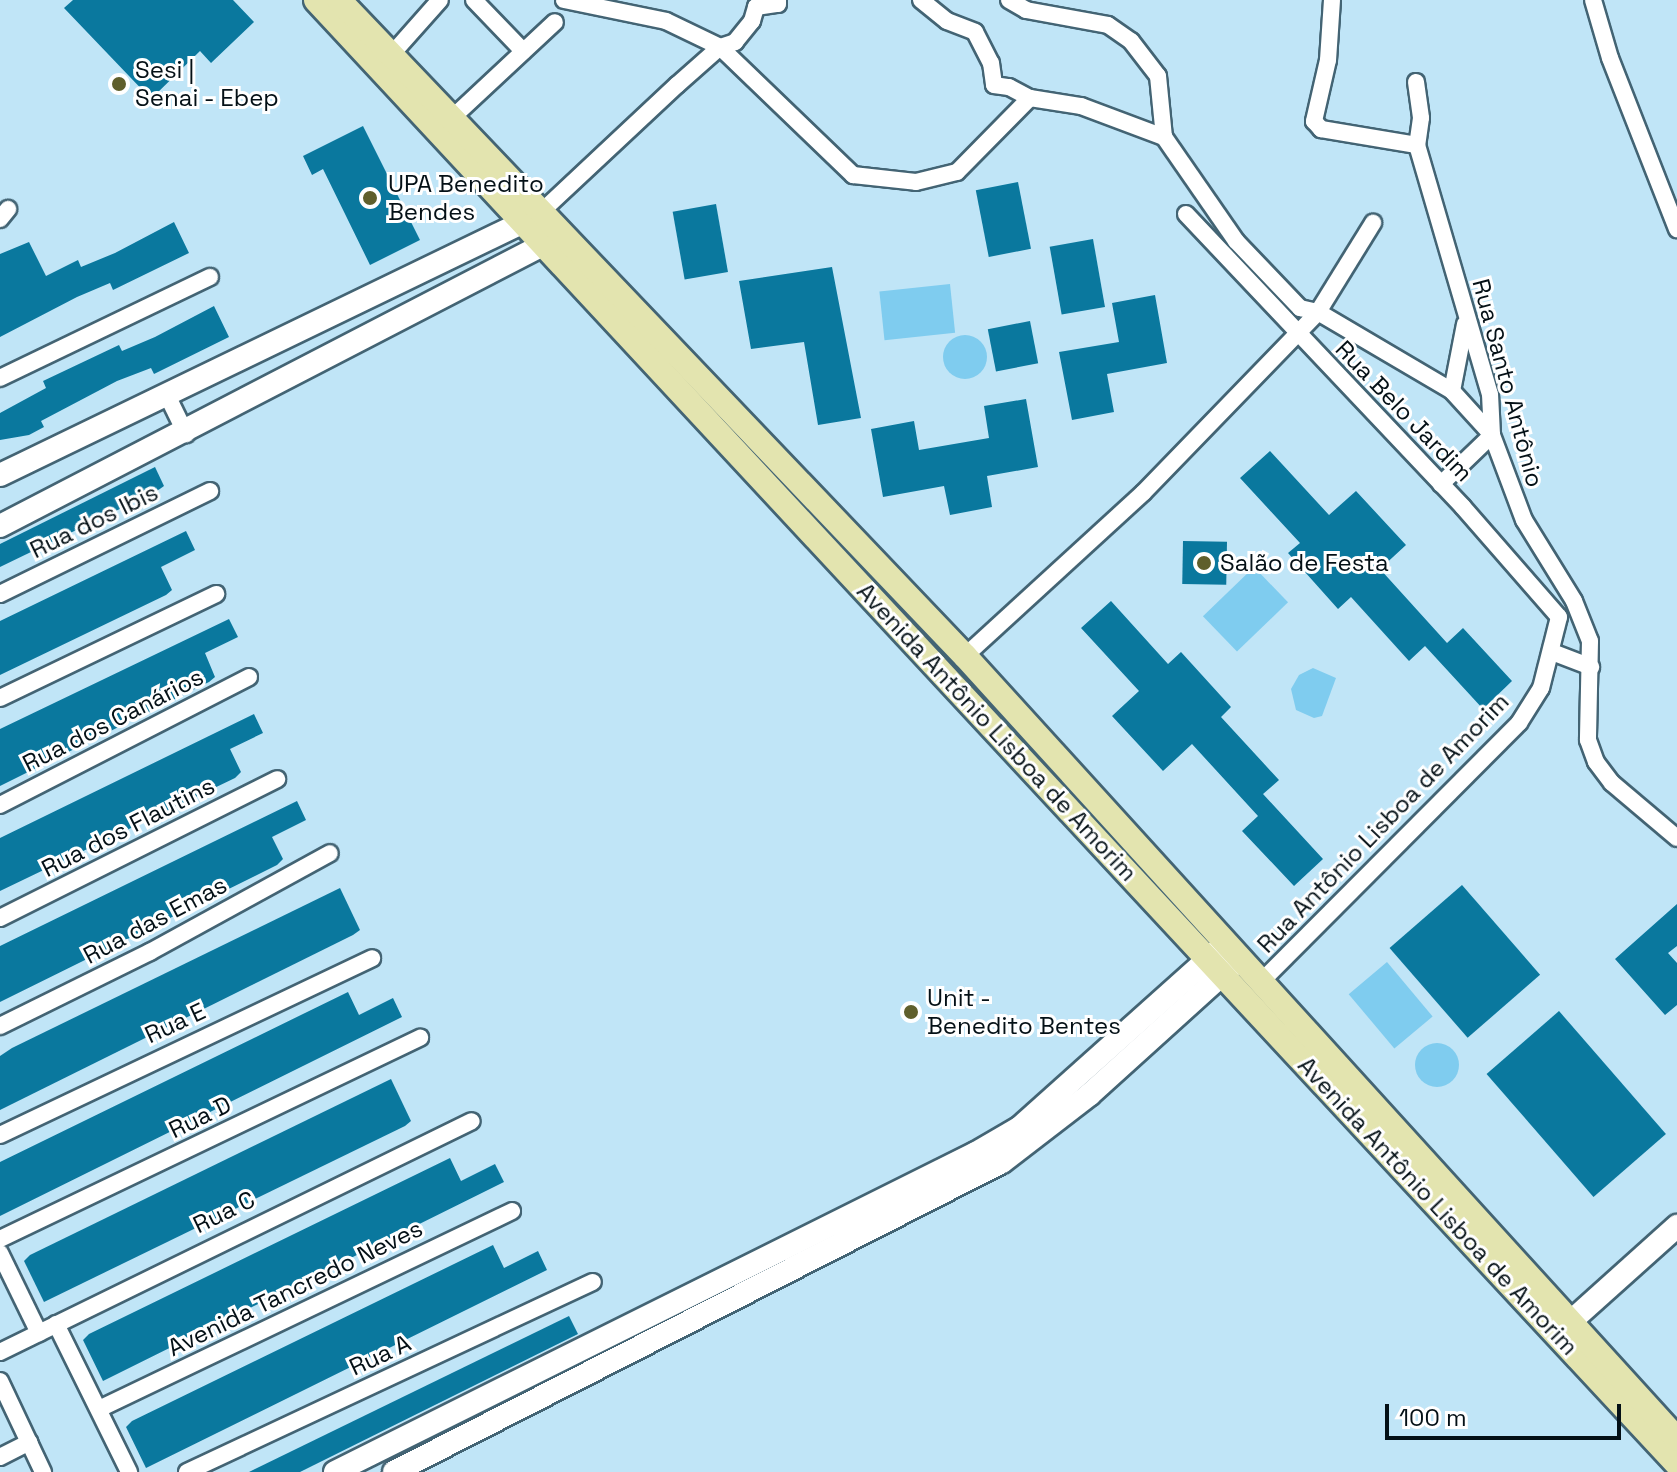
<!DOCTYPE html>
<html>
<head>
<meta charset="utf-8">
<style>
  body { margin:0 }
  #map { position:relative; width:1677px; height:1472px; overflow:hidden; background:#c0e5f7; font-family:"Space Grotesk",sans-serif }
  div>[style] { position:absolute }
  .green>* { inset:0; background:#7fccef; transform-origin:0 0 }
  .round { border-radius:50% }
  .building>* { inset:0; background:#0a789e; transform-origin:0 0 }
  .roads { filter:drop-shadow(2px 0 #436474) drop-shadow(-2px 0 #436474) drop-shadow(0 2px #436474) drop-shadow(0 -2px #436474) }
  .street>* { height:16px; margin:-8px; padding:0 8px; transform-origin:8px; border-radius:8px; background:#fff }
  .secondary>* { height:22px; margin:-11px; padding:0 11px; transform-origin:11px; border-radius:11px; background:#fff }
  .primary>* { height:24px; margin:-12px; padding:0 12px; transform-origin:12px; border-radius:12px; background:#e3e4af }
  .dots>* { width:22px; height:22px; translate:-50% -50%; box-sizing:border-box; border:4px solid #fff; border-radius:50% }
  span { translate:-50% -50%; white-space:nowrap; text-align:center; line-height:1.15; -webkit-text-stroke:6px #fff; paint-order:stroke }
  .poi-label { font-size:24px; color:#041016 }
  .left { translate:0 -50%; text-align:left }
  .street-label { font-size:24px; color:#041016 }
  .scale { position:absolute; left:1385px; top:1404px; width:236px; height:36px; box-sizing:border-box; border:4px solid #041016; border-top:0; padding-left:10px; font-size:24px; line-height:28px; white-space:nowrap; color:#041016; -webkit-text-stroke:6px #fff; paint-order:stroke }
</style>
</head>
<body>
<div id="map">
  <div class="green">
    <div style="left:950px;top:284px;width:49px;height:71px;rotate:84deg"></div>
    <div class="round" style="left:943px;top:335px;width:44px;height:44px"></div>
    <div style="left:1254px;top:567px;width:49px;height:71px;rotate:46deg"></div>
    <div style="clip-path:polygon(1313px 668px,1336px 678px,1322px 716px,1314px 718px,1296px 710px,1291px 689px,1299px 675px)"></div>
    <div style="left:1387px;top:962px;width:71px;height:50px;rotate:50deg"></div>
    <div class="round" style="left:1415px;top:1043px;width:44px;height:44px"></div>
  </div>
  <div class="building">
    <div style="clip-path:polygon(73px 0,233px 0,254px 22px,211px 63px,200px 51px,151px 99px,64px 8px)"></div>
    <div style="clip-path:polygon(363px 126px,420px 240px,370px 265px,323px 169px,312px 175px,303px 156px)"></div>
    <div style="left:1018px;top:182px;width:68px;height:43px;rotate:79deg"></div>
    <div style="left:716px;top:204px;width:69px;height:44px;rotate:80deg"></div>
    <div style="clip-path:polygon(174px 222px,189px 253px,113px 290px,110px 283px,77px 297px,0 337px,0 254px,29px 242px,46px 276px,78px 260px,81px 267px,115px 253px)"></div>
    <div style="left:1093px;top:239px;width:69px;height:44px;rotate:80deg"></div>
    <div style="clip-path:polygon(832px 267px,861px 418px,818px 425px,804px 342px,751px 349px,739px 281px)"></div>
    <div style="clip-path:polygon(1155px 295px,1167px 363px,1107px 374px,1114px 412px,1072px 420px,1059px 352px,1119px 342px,1112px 303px)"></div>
    <div style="clip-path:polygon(214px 306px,229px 337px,154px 374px,151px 368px,117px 381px,41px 421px,44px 427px,29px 435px,0 440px,0 413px,46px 388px,43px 381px,119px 345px,122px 351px,155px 337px)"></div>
    <div style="left:1030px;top:321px;width:43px;height:43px;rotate:79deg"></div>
    <div style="clip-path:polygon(1026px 399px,1038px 467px,987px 476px,992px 507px,950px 515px,944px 486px,883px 497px,871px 429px,914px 421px,919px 450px,989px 438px,984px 406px)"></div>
    <div style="clip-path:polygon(1270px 451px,1329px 515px,1356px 491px,1406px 545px,1380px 569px,1447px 643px,1463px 628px,1512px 681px,1483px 709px,1425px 646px,1409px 661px,1351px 597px,1338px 609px,1288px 553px,1300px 543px,1240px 478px)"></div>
    <div style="clip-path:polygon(155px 467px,164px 486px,157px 491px,0 567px,0 544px)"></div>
    <div style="clip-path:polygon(186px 531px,195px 550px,161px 567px,172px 590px,166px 595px,0 675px,0 621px)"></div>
    <div style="left:1183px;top:541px;width:44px;height:43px;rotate:1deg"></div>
    <div style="clip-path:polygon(1111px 601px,1168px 664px,1181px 652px,1231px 707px,1221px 717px,1279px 780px,1263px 794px,1323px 859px,1294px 886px,1242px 831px,1258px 816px,1192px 744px,1163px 771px,1112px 716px,1139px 691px,1081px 628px)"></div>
    <div style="clip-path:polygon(229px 619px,238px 637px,205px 653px,215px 677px,209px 682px,0 786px,0 729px)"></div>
    <div style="clip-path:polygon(254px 714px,263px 733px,230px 749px,241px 772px,235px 778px,0 891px,0 838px)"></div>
    <div style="clip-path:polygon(297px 801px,306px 820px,272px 837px,283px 859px,277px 865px,0 1002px,0 946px)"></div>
    <div style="left:1462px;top:885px;width:119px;height:96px;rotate:49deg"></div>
    <div style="clip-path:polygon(340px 888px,360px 930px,353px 935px,0 1110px,0 1056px,12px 1048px)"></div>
    <div style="clip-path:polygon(1677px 904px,1677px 946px,1668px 953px,1677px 963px,1677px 1005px,1665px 1015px,1615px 959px)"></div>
    <div style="clip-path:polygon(348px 992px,359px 1015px,393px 998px,402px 1017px,0 1216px,0 1162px)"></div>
    <div style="left:1559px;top:1011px;width:163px;height:96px;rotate:49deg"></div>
    <div style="clip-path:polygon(391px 1079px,411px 1121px,405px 1126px,44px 1302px,24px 1261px,30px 1255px)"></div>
    <div style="clip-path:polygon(450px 1158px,461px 1181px,495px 1164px,504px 1182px,103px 1381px,83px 1340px,89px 1334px)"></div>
    <div style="clip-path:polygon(493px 1245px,504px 1268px,538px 1251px,547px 1270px,146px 1468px,126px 1427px,132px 1421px)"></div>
    <div style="clip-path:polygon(569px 1316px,578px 1334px,300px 1472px,249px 1472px)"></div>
  </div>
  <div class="roads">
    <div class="street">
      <div style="left:474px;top:0;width:71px;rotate:46.1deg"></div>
      <div style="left:564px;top:0;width:104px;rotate:11.6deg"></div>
      <div style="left:666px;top:21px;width:60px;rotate:25.7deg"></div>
      <div style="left:720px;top:47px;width:185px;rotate:43.9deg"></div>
      <div style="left:853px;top:175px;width:63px;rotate:6.3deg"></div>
      <div style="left:916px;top:182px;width:42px;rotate:-13.7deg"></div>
      <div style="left:957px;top:172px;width:104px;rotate:-45.4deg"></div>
      <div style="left:1030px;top:98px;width:52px;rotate:8.9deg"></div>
      <div style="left:1081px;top:106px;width:89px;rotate:20.5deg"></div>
      <div style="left:1164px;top:137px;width:126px;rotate:55.3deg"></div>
      <div style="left:1236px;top:241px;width:93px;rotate:46.3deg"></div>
      <div style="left:1300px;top:308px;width:18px;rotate:13deg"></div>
      <div style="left:1318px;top:312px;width:156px;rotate:30.5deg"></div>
      <div style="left:1452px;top:391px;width:59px;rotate:47.7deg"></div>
      <div style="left:1492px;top:435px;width:71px;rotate:136.1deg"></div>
      <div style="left:921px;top:0;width:33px;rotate:39deg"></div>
      <div style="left:947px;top:21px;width:30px;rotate:21deg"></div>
      <div style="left:975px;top:32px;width:35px;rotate:63deg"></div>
      <div style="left:991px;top:63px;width:22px;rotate:82deg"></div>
      <div style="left:994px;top:85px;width:15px;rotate:8deg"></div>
      <div style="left:1009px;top:87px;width:24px;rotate:28deg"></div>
      <div style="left:1009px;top:0;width:20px;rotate:30deg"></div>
      <div style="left:1026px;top:10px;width:83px;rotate:10.4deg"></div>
      <div style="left:1108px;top:25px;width:28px;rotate:35deg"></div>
      <div style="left:1131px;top:41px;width:44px;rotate:52.4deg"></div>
      <div style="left:1158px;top:76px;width:61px;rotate:84.4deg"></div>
      <div style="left:1332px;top:0;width:60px;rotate:93.8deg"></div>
      <div style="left:1328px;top:60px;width:63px;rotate:102.9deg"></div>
      <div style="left:1314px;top:121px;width:11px;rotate:49deg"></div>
      <div style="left:1321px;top:129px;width:97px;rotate:9.5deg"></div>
      <div style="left:1593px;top:0;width:60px;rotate:73.7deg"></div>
      <div style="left:1610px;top:58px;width:184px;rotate:68.6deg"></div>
      <div style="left:392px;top:54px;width:72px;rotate:-48.4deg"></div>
      <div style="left:1416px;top:82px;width:36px;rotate:82deg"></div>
      <div style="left:1421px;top:118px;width:27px;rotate:98deg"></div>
      <div style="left:1417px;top:145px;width:259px;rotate:73.7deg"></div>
      <div style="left:1490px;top:394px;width:41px;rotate:87.2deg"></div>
      <div style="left:1492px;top:435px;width:91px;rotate:69.4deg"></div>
      <div style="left:1524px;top:520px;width:95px;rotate:58.3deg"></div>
      <div style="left:1574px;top:601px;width:43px;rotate:68.2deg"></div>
      <div style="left:1590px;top:641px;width:99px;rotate:91.2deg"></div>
      <div style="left:1588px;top:740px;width:23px;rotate:70deg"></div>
      <div style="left:1596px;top:762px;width:26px;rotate:53deg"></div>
      <div style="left:1612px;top:783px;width:85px;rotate:40.2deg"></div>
      <div style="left:451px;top:119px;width:142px;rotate:-43deg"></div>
      <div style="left:539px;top:214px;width:189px;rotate:-43.1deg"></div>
      <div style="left:677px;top:85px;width:57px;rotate:-41.5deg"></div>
      <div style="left:720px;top:47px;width:16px;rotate:-18deg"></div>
      <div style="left:735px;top:42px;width:27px;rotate:-51deg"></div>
      <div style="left:752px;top:21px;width:15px;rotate:-74deg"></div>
      <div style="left:756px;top:7px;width:22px;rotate:-8deg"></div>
      <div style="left:778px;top:4px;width:4px;rotate:-90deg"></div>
      <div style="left:1186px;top:214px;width:403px;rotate:46.6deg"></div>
      <div style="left:1463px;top:507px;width:146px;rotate:48.9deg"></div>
      <div style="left:1559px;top:617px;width:73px;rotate:104.2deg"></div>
      <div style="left:1541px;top:688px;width:41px;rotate:122.2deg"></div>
      <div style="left:1519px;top:723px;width:364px;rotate:134.9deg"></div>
      <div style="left:0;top:219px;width:13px;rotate:-51deg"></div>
      <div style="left:0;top:378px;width:233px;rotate:-25.7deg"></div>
      <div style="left:1452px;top:391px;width:68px;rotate:-79deg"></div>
      <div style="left:166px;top:393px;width:46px;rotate:64deg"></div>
      <div style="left:0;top:594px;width:234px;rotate:-26.1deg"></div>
      <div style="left:1552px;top:652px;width:42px;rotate:21deg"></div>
      <div style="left:965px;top:656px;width:241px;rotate:-42.5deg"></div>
      <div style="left:1143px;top:493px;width:221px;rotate:-45.9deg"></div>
      <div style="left:1297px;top:334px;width:30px;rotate:-46deg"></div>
      <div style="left:1318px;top:312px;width:105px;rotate:-58.3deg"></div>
      <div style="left:0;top:698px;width:240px;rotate:-25.7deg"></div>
      <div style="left:0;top:805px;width:280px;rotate:-27.2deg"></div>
      <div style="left:0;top:918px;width:310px;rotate:-26.6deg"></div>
      <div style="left:0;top:1026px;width:167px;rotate:-26.3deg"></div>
      <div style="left:150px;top:952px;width:205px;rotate:-28.8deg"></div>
      <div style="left:0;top:1135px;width:412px;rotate:-25.4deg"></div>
      <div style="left:0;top:1239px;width:466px;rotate:-25.6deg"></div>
      <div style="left:0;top:1253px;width:89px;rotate:64deg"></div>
      <div style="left:56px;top:1324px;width:165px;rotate:63.7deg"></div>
      <div style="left:0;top:1352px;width:525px;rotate:-26.08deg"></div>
      <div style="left:0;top:1381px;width:101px;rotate:64.7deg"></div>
      <div style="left:99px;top:1409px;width:458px;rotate:-25.6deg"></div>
      <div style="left:0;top:1457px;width:33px;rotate:-27deg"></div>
      <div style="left:187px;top:1472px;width:448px;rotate:-25.1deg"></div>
    </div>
    <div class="secondary">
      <div style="left:0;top:475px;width:598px;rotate:-25.79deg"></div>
      <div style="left:0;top:526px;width:628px;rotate:-27.38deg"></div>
      <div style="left:1559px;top:1332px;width:159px;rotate:-41.9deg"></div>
      <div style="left:335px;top:1472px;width:716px;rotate:-26.46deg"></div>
      <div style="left:976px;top:1153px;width:50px;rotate:-30.2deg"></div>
      <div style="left:1019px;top:1128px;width:270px;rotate:-41.8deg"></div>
      <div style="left:394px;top:1472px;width:682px;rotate:-27.02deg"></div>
      <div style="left:1002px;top:1162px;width:110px;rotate:-37.6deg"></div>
      <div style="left:1089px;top:1095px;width:195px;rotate:-42.1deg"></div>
    </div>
    <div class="primary">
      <div style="left:316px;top:0;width:1999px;rotate:47.09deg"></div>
      <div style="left:339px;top:0;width:907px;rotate:46.34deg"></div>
      <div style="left:965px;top:656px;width:1058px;rotate:47.72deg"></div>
    </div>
  </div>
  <div class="dots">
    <div style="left:119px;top:84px;background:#5f5f2c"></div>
    <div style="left:370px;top:198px;background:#5f5f2c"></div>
    <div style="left:1204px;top:563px;background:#5f5f2c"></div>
    <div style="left:911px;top:1012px;background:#5f5f2c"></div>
  </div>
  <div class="poi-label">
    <span class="left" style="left:135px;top:84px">Sesi |<br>Senai - Ebep</span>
    <span class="left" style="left:388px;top:198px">UPA Benedito<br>Bendes</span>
    <span class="left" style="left:1220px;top:563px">Salão de Festa</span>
    <span class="left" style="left:927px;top:1012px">Unit -<br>Benedito Bentes</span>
  </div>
  <div class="street-label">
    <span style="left:1508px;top:383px;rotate:75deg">Rua Santo Antônio</span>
    <span style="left:1404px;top:411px;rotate:46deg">Rua Belo Jardim</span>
    <span style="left:94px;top:521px;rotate:-26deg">Rua dos Ibis</span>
    <span style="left:113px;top:720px;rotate:-27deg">Rua dos Canários</span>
    <span style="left:997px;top:732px;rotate:47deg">Avenida Antônio Lisboa de Amorim</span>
    <span style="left:1383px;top:823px;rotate:-46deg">Rua Antônio Lisboa de Amorim</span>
    <span style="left:128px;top:827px;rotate:-27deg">Rua dos Flautins</span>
    <span style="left:155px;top:920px;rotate:-28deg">Rua das Emas</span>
    <span style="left:175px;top:1023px;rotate:-25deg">Rua E</span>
    <span style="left:200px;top:1117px;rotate:-26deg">Rua D</span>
    <span style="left:1438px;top:1206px;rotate:47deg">Avenida Antônio Lisboa de Amorim</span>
    <span style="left:224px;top:1212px;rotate:-26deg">Rua C</span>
    <span style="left:295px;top:1288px;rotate:-26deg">Avenida Tancredo Neves</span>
    <span style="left:380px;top:1355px;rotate:-25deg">Rua A</span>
  </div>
  <div class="scale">100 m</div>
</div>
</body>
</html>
